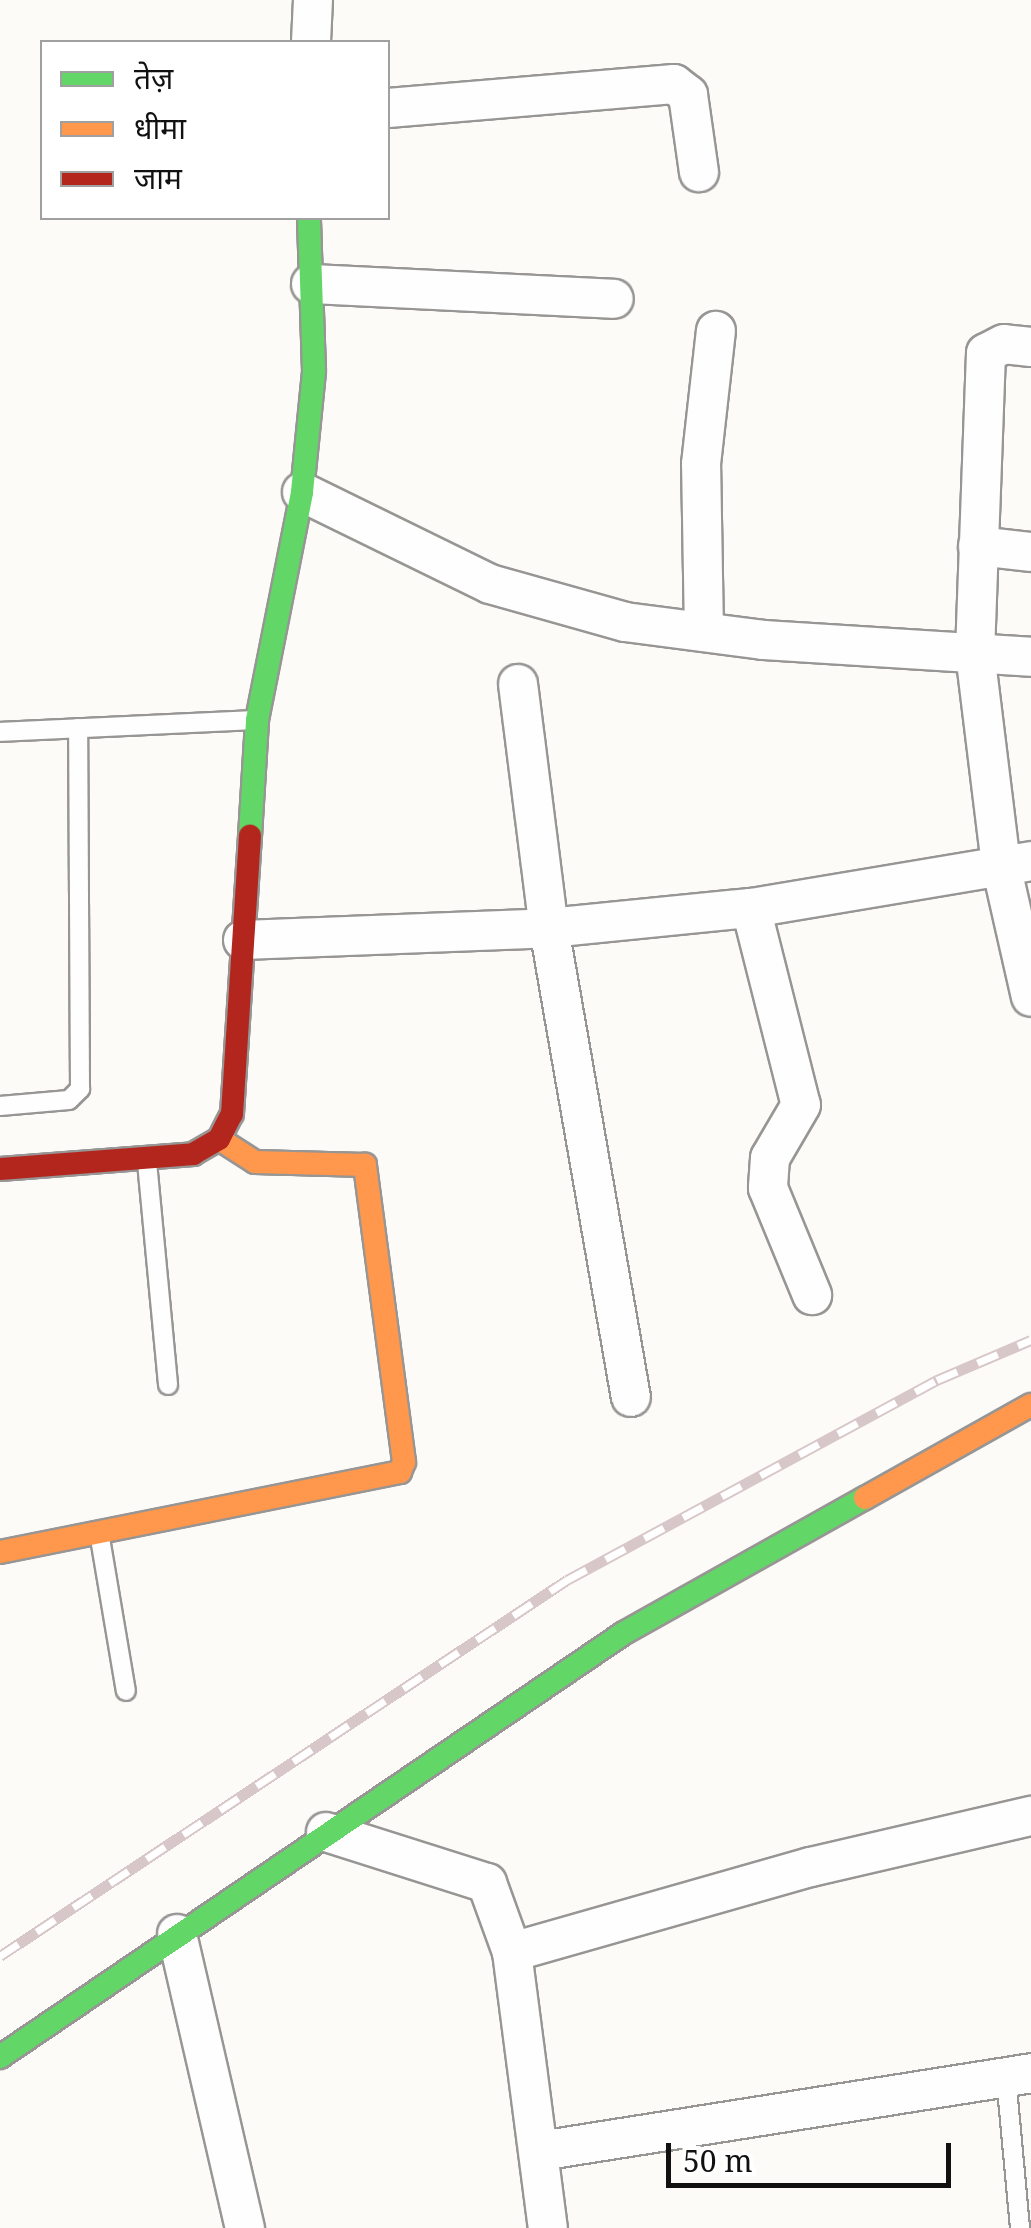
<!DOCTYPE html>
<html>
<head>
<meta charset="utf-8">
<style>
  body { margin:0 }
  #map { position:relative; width:1031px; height:2228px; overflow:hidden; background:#fdfbf7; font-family:"Noto Serif","Noto Sans Devanagari",serif }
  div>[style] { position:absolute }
  .roads { filter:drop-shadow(2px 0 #979695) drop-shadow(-2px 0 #979695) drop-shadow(0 2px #979695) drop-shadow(0 -2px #979695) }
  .lane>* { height:18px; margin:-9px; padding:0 9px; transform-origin:9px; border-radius:9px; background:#fffefe }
  .street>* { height:38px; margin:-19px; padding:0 19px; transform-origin:19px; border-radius:19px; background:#fffefe }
  .fast>* { height:22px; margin:-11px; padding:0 11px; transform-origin:11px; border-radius:11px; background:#63d668 }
  .slow>* { height:22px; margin:-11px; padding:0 11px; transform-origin:11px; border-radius:11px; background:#ff974d }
  .jam>* { height:22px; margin:-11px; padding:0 11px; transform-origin:11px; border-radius:11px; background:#b3261e }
  .rail>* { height:11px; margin-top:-5.5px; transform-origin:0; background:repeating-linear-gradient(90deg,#fff 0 22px,#d8c7c9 0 44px); box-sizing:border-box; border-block:2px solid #d8c7c9 }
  span { translate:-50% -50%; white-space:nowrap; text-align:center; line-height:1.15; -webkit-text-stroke:10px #fff; paint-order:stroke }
  .legend { position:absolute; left:40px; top:40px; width:350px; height:180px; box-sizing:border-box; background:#fff; border:2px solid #a0a0a0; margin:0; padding:12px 18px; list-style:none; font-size:30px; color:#111 }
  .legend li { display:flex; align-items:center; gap:20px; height:50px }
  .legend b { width:50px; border:2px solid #a0a0a0 }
  .scale { position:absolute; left:666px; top:2143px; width:285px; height:45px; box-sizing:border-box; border:5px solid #111; border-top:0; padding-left:12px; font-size:30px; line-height:35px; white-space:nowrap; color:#111; -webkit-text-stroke:8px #fff; paint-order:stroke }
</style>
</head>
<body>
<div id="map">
  <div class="roads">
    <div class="lane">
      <div style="left:0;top:732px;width:252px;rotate:-2.7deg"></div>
      <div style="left:0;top:1106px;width:69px;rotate:-5deg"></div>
      <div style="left:69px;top:1100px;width:16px;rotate:-45deg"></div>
      <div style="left:80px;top:1089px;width:361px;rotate:-90.3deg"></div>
      <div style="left:147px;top:1162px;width:224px;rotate:84.6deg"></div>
      <div style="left:100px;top:1538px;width:155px;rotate:80.4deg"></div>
      <div style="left:1006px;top:2077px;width:152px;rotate:84.7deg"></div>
    </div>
    <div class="street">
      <div style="left:311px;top:42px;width:42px;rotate:-87.3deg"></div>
      <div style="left:388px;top:108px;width:287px;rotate:-4.8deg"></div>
      <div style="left:674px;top:84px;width:18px;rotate:38deg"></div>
      <div style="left:688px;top:95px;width:78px;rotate:81.9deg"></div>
      <div style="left:311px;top:284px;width:303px;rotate:2.8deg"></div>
      <div style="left:1031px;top:347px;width:27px;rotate:-174deg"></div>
      <div style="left:1004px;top:344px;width:20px;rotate:153deg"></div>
      <div style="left:986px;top:353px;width:300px;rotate:92.1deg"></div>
      <div style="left:975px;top:653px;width:214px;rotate:83deg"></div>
      <div style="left:1001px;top:865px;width:135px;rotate:77.2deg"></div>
      <div style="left:302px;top:492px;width:209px;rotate:26.1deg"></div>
      <div style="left:490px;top:584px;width:140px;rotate:15.7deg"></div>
      <div style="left:625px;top:622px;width:139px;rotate:7.4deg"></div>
      <div style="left:763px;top:640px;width:269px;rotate:3.6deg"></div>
      <div style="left:978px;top:546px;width:53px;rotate:6.5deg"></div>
      <div style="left:704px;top:632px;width:168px;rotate:-91deg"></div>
      <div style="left:701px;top:464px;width:134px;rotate:-83.6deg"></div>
      <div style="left:518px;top:684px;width:246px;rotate:82.8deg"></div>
      <div style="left:549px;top:928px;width:476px;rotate:80.1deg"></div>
      <div style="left:751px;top:908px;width:203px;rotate:75.8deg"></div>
      <div style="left:801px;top:1105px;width:61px;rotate:120.3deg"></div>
      <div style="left:770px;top:1158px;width:30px;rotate:94deg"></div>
      <div style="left:768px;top:1188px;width:116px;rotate:67.6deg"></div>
      <div style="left:243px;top:940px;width:306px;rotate:-2.2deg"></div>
      <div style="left:549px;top:928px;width:203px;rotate:-5.7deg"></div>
      <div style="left:751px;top:908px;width:284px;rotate:-9.5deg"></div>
      <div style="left:326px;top:1832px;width:169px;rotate:17.6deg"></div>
      <div style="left:487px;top:1883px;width:73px;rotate:70.1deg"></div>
      <div style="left:512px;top:1952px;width:311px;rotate:-15.9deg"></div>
      <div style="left:811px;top:1867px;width:226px;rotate:-13.1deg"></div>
      <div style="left:177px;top:1934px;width:302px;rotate:77deg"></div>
      <div style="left:512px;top:1952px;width:278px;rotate:82.6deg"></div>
      <div style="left:540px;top:2151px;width:497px;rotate:-9deg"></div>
    </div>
    <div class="fast">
      <div style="left:250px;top:836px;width:116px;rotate:-86.5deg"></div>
      <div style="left:257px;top:720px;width:232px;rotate:-78.8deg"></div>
      <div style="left:302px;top:492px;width:122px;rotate:-84.3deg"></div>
      <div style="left:314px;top:371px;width:153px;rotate:-91.9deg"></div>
      <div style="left:0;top:2057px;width:754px;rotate:-34.2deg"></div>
      <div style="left:624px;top:1633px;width:276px;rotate:-29.3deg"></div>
    </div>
    <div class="slow">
      <div style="left:865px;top:1498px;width:190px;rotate:-29.3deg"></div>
      <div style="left:0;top:1552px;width:408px;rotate:-11.3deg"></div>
      <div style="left:400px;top:1472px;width:11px;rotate:-68deg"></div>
      <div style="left:404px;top:1462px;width:300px;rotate:-97.5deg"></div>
      <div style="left:365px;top:1165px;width:110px;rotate:-178.4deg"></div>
      <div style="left:255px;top:1162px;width:43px;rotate:-147.4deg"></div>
    </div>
    <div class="jam">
      <div style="left:0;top:1169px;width:194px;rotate:-4.4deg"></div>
      <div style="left:193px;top:1154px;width:30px;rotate:-30deg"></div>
      <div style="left:219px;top:1139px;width:28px;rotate:-63deg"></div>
      <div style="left:232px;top:1114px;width:279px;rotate:-86.3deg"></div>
    </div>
  </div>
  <div class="rail">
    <div style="left:0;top:1956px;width:680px;rotate:-33.55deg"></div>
    <div style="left:567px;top:1580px;width:421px;rotate:-28.4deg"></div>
    <div style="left:937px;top:1380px;width:102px;rotate:-23.1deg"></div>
  </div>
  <ul class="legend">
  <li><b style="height:12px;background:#63d668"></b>तेज़</li>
  <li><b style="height:12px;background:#ff974d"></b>धीमा</li>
  <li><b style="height:12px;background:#b3261e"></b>जाम</li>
  </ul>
  <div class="scale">50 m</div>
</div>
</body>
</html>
